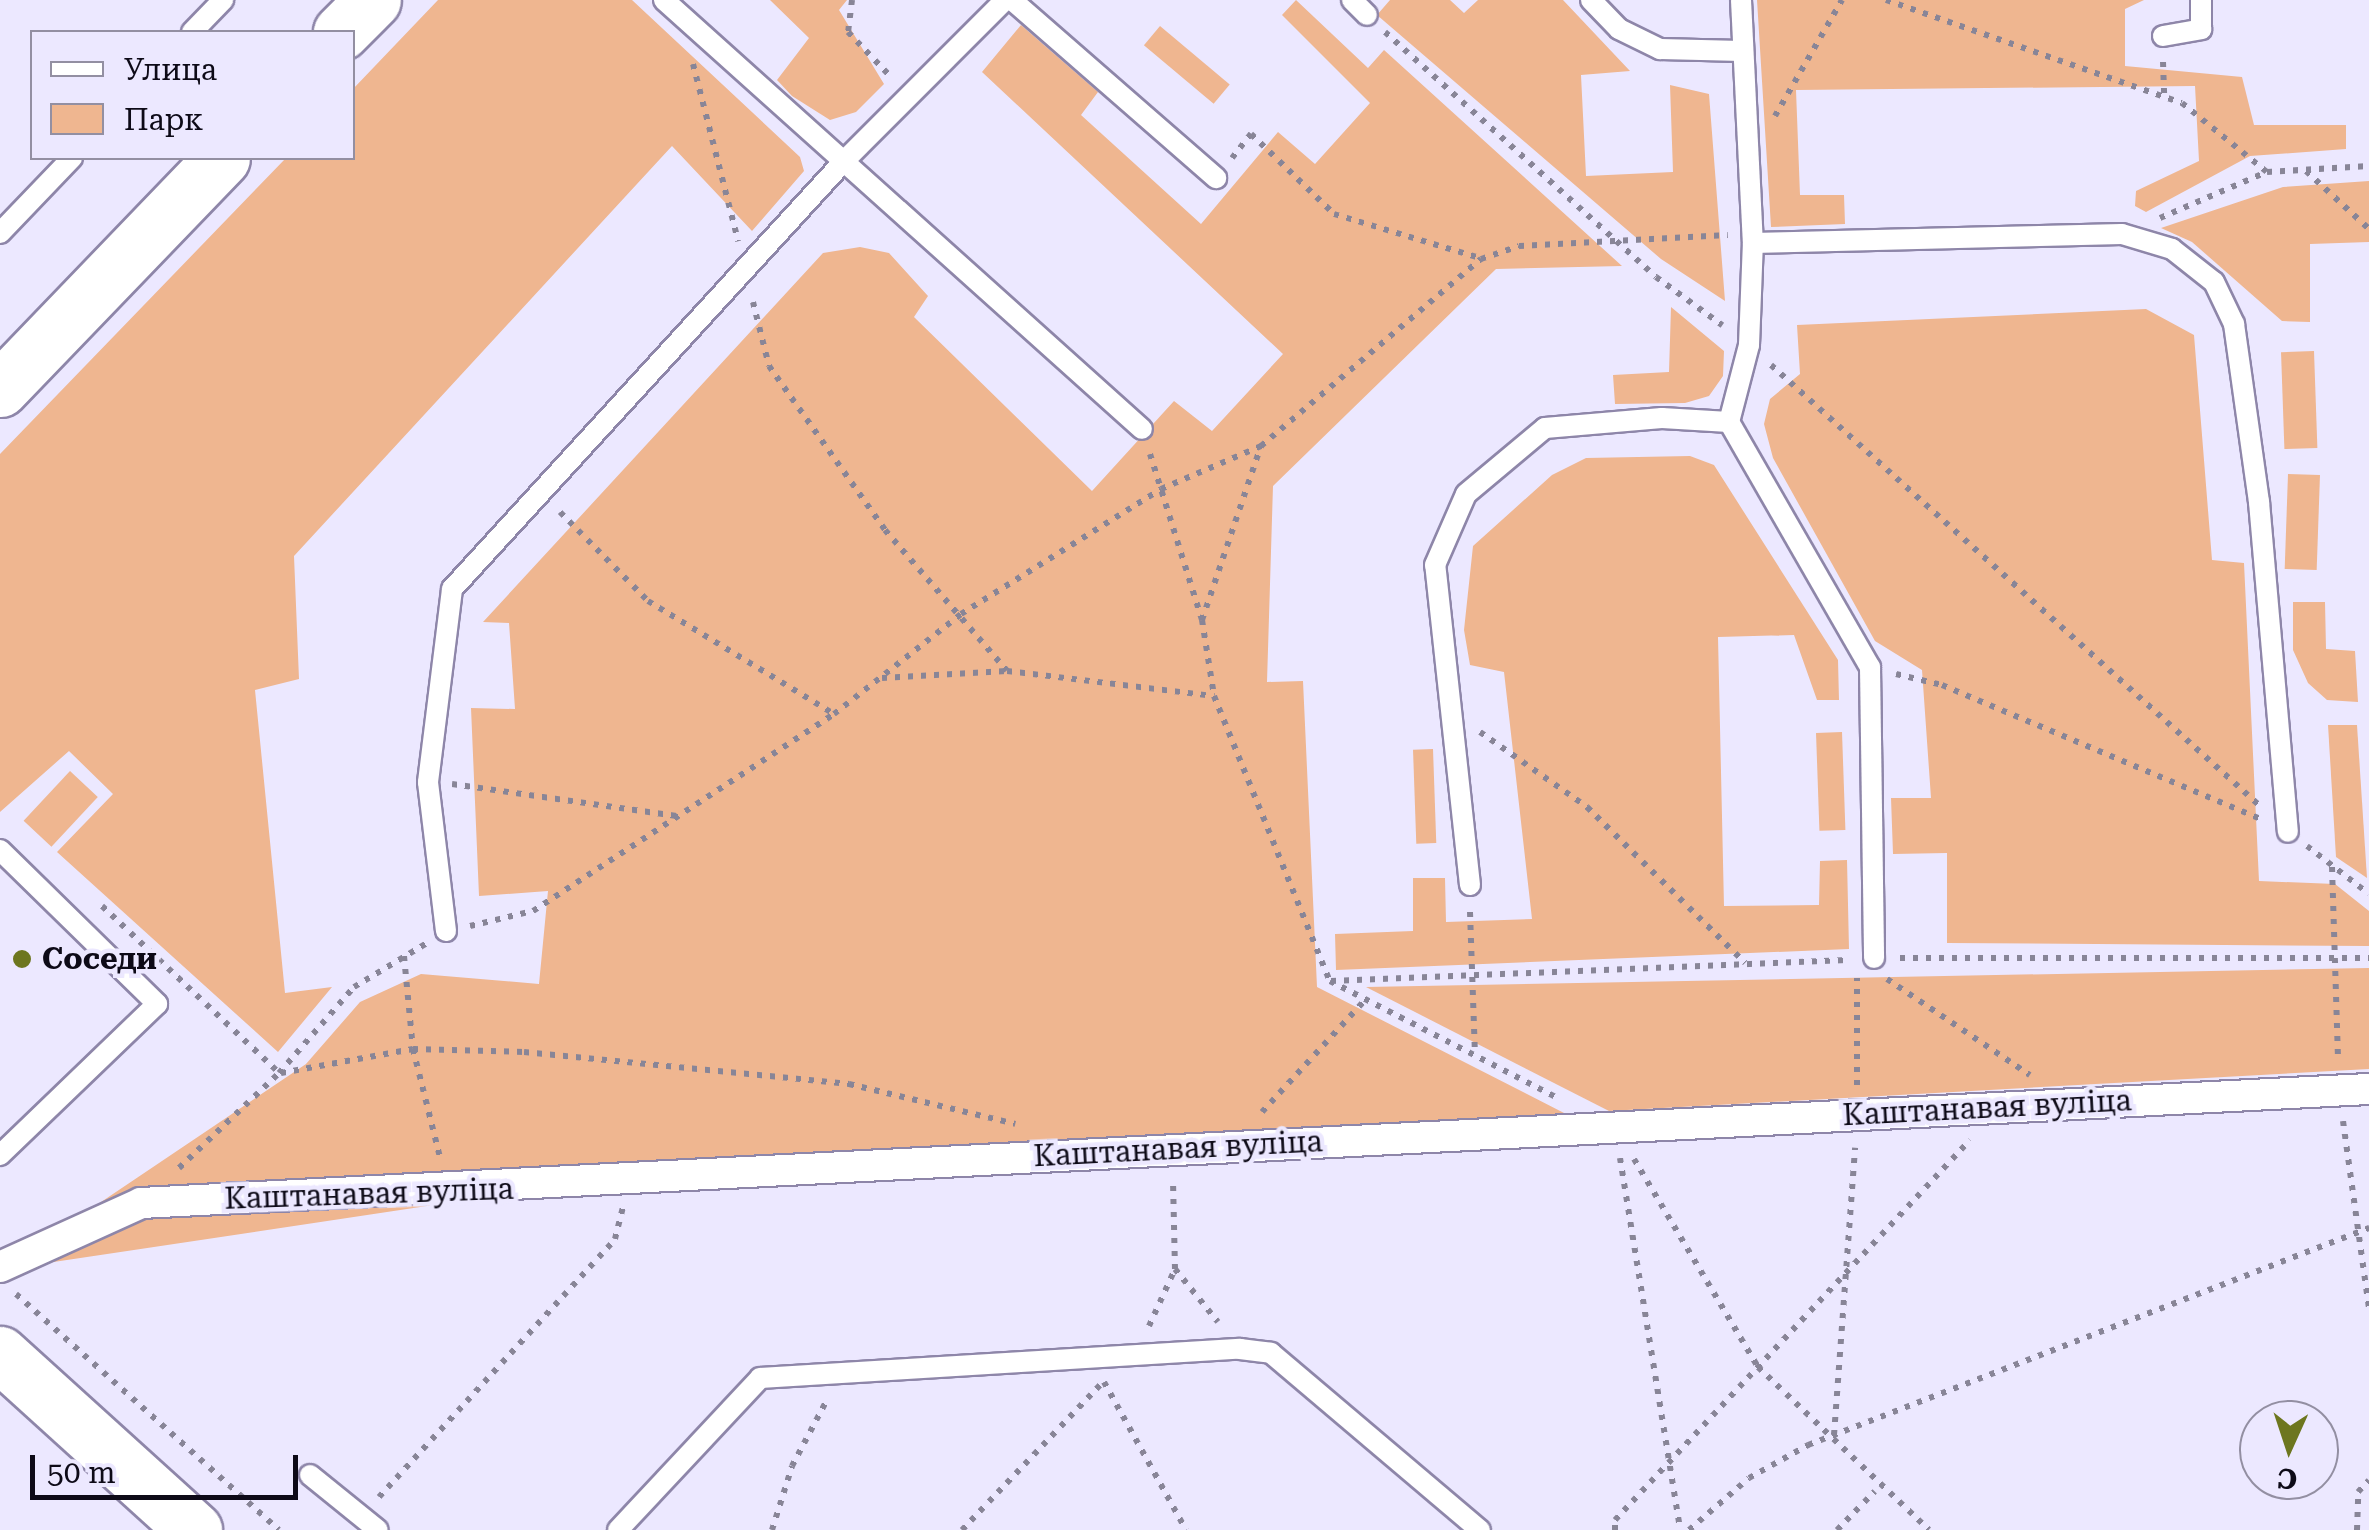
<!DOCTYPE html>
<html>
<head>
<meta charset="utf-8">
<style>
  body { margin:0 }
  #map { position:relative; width:2369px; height:1530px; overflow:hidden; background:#ece8ff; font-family:"Roboto Serif",serif }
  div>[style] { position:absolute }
  .green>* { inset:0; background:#efb690; transform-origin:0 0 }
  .path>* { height:6px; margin-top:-3px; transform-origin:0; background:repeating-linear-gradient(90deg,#888597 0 5px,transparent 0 13px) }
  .roads { filter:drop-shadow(2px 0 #8e86a9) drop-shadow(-2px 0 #8e86a9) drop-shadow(0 2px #8e86a9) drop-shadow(0 -2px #8e86a9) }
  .service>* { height:20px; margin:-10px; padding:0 10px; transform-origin:10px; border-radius:10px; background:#fff }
  .pedestrian>* { height:30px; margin:-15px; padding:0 15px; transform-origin:15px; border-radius:15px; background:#fff }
  .secondary>* { height:55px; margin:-27.5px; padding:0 27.5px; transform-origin:27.5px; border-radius:27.5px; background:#fff }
  .dots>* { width:28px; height:28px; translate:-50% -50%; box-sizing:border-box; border:5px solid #ece8ff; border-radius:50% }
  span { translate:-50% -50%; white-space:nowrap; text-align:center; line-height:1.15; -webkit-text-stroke:9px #ece8ff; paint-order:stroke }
  .poi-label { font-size:30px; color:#0d0a17; font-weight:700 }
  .left { translate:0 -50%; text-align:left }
  .street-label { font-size:30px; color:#0d0a17 }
  .legend { position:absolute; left:30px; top:30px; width:325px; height:130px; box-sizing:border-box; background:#ece8ff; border:2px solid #938fa2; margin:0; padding:12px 18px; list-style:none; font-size:30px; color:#0d0a17 }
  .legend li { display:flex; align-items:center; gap:20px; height:50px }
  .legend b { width:50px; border:2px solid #938fa2 }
  .north { position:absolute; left:2239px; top:1400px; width:100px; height:100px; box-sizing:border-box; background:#ece8ff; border:2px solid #938fa2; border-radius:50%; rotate:183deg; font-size:28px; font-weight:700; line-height:40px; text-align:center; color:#0d0a17 }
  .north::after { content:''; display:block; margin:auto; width:35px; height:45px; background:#6d761f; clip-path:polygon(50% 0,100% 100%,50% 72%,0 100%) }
  .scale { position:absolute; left:30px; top:1455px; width:268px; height:45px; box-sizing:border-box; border:5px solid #0d0a17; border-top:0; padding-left:12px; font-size:30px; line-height:35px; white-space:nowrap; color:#0d0a17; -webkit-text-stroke:8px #ece8ff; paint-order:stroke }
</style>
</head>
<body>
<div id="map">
  <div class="green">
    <div style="clip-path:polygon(438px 0,632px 0,800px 157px,804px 171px,752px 231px,672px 146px,294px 556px,299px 679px,255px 690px,285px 993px,332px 987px,278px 1052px,57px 852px,113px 794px,69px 751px,0 812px,0 454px,286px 158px,352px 158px,353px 89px)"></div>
    <div style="clip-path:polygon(770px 0,847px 0,839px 10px,884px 84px,856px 112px,830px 120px,792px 96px,777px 80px,809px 38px)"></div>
    <div style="clip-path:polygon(1296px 0,1368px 68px,1384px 50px,1622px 266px,1496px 269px,1273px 486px,1267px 682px,1303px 681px,1317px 987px,1566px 1114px,674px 1169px,0 1270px,306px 1064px,360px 1002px,421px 974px,539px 984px,548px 891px,479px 896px,471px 708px,515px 709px,509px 623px,483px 622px,823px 253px,860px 247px,889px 253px,928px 296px,914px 317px,1092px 491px,1174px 401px,1212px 431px,1283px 354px,982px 72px,1021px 25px,1098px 92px,1081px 115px,1201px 224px,1278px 132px,1315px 164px,1370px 103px,1282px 15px)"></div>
    <div style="clip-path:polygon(1390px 0,1450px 0,1464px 13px,1478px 0,1563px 0,1630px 71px,1581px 75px,1586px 176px,1673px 172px,1670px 85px,1709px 94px,1725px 301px,1661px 259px,1377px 15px)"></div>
    <div style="clip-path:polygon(1757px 0,2144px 0,2125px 9px,2125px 66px,2242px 77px,2254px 125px,2346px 125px,2346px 149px,2250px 156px,2146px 212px,2135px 206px,2136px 191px,2199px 161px,2195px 86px,1796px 90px,1800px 195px,1844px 195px,1845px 224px,1771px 227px)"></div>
    <div style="left:1160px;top:26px;width:91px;height:25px;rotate:40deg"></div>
    <div style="clip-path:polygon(2369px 181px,2369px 242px,2310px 244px,2310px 322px,2282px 321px,2192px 242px,2161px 228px,2283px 187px)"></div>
    <div style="clip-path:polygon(1671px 307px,1724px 351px,1723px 376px,1709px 396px,1685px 403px,1615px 404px,1613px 375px,1669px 372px)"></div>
    <div style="clip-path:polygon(2146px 309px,2194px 335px,2212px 560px,2244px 563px,2259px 881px,2335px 884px,2369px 911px,2369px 946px,1947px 943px,1947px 853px,1893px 854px,1891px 798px,1931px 798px,1922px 670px,1875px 641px,1773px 458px,1764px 424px,1770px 399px,1800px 374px,1797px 325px)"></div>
    <div style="left:2314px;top:351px;width:97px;height:33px;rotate:88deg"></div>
    <div style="clip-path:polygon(1690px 456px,1714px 465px,1838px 660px,1839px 700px,1817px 700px,1794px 635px,1718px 637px,1724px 906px,1819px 905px,1820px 861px,1847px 860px,1849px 949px,1336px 970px,1335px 934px,1413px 931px,1413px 878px,1445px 878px,1446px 922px,1532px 919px,1504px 672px,1470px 665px,1464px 630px,1473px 546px,1552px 475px,1586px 458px)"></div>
    <div style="left:2288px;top:474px;width:32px;height:95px;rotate:2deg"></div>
    <div style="clip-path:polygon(2293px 602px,2325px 602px,2326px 649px,2355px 651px,2358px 702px,2327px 700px,2308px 683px,2293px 650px)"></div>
    <div style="clip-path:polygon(2328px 725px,2357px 725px,2367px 878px,2336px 857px)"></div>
    <div style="left:1842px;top:732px;width:98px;height:26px;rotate:88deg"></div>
    <div style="left:1433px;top:749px;width:94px;height:20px;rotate:88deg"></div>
    <div style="left:70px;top:771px;width:38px;height:68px;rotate:43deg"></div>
    <div style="clip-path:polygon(2369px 968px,2369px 1069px,1609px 1111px,1366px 987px)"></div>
  </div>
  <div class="path">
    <div style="left:852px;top:0;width:32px;rotate:97deg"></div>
    <div style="left:848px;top:32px;width:61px;rotate:46.3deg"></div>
    <div style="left:1886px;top:0;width:313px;rotate:19.2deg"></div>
    <div style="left:2182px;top:103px;width:109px;rotate:39.1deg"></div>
    <div style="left:1385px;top:32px;width:365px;rotate:42.1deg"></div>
    <div style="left:1656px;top:277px;width:82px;rotate:36deg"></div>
    <div style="left:2163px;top:62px;width:34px;rotate:88deg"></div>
    <div style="left:693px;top:64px;width:183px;rotate:75.7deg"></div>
    <div style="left:1775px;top:116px;width:134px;rotate:-60deg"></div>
    <div style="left:1232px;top:158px;width:31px;rotate:-52deg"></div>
    <div style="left:1251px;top:134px;width:115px;rotate:43.9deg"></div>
    <div style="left:1334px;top:214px;width:152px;rotate:16.8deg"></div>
    <div style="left:2306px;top:171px;width:86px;rotate:42.6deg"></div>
    <div style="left:2160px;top:218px;width:116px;rotate:-23.3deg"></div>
    <div style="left:2267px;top:172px;width:102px;rotate:-3.4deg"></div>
    <div style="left:753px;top:302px;width:66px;rotate:76deg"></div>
    <div style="left:769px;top:366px;width:201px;rotate:54.7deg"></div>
    <div style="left:885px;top:530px;width:186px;rotate:49.1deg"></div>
    <div style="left:1771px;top:365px;width:657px;rotate:42.04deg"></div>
    <div style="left:1150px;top:454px;width:174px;rotate:72.6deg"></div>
    <div style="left:1202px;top:620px;width:77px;rotate:81deg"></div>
    <div style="left:1214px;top:696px;width:308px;rotate:67.9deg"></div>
    <div style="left:1330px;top:981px;width:254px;rotate:27.2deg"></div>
    <div style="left:560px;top:512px;width:125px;rotate:45.3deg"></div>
    <div style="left:648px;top:601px;width:218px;rotate:31.3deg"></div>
    <div style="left:1202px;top:620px;width:184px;rotate:-71.3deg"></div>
    <div style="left:1261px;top:446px;width:289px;rotate:-40.4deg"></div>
    <div style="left:1481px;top:259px;width:40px;rotate:-18.9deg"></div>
    <div style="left:1519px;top:246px;width:209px;rotate:-3deg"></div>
    <div style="left:1896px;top:674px;width:47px;rotate:13.4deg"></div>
    <div style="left:1942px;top:685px;width:345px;rotate:22.8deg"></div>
    <div style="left:882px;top:678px;width:125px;rotate:-3.2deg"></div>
    <div style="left:1007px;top:671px;width:209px;rotate:6.9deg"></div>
    <div style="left:1480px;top:732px;width:131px;rotate:35deg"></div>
    <div style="left:1587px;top:807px;width:222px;rotate:44.6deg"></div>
    <div style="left:452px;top:784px;width:227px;rotate:8.1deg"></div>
    <div style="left:2307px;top:846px;width:78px;rotate:37.7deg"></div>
    <div style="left:2332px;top:867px;width:192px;rotate:88.2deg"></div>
    <div style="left:102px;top:906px;width:243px;rotate:43.3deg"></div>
    <div style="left:1470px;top:912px;width:142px;rotate:88deg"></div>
    <div style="left:470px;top:926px;width:65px;rotate:-13.4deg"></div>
    <div style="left:533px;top:911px;width:360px;rotate:-33.2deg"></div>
    <div style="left:834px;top:714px;width:162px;rotate:-38.2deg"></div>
    <div style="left:961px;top:614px;width:236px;rotate:-32deg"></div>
    <div style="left:1161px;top:489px;width:109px;rotate:-23.3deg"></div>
    <div style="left:404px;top:956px;width:93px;rotate:84.5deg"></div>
    <div style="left:413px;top:1049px;width:111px;rotate:76deg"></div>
    <div style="left:1900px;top:958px;width:469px"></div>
    <div style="left:1887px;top:979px;width:172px;rotate:33.9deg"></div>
    <div style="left:1331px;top:981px;width:517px;rotate:-2.33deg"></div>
    <div style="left:281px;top:1073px;width:134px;rotate:-10.3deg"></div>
    <div style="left:413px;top:1049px;width:111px;rotate:1.5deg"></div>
    <div style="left:524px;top:1052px;width:327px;rotate:5.6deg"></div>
    <div style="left:849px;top:1084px;width:171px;rotate:13.5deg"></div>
    <div style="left:1857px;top:1085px;width:107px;rotate:-90deg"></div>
    <div style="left:1262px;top:1112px;width:154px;rotate:-47.4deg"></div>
    <div style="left:2343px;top:1121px;width:189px;rotate:82.1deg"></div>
    <div style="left:1620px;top:1158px;width:377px;rotate:80.8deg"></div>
    <div style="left:1634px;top:1159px;width:242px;rotate:59.2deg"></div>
    <div style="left:1758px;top:1367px;width:236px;rotate:43.6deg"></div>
    <div style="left:179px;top:1168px;width:138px;rotate:-43.5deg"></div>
    <div style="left:279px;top:1073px;width:114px;rotate:-48.9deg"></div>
    <div style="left:354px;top:987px;width:85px;rotate:-31.1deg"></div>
    <div style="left:1175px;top:1269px;width:68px;rotate:50.9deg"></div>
    <div style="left:16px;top:1294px;width:353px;rotate:41.9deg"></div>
    <div style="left:1149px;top:1326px;width:63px;rotate:-65.5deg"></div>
    <div style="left:1175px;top:1269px;width:90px;rotate:-91.3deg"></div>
    <div style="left:1104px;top:1382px;width:169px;rotate:61deg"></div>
    <div style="left:1834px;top:1435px;width:288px;rotate:-85.8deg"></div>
    <div style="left:379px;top:1497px;width:350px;rotate:-47.5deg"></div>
    <div style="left:615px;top:1239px;width:33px;rotate:-76deg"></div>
    <div style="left:772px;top:1530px;width:67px;rotate:-72.6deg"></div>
    <div style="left:792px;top:1466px;width:77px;rotate:-62.1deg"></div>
    <div style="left:962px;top:1530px;width:200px;rotate:-46.4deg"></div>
    <div style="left:1615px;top:1530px;width:10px;rotate:-90deg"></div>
    <div style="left:1615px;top:1520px;width:520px;rotate:-46.95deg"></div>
    <div style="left:1689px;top:1530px;width:79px;rotate:-40.9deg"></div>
    <div style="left:1749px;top:1478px;width:68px;rotate:-29.2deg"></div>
    <div style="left:1808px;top:1445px;width:602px;rotate:-21.15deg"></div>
    <div style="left:1837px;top:1530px;width:54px;rotate:-45.7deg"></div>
    <div style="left:2357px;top:1530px;width:38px;rotate:-88deg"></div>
    <div style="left:2358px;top:1492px;width:16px;rotate:-47deg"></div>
  </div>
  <div class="roads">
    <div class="service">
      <div style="left:664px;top:0;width:642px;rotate:41.91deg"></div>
      <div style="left:1012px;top:0;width:271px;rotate:41.1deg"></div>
      <div style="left:1352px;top:0;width:21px;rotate:45deg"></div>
      <div style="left:1591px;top:0;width:40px;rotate:46deg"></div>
      <div style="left:1619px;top:29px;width:46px;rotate:26deg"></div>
      <div style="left:1660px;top:49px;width:82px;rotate:1.4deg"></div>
      <div style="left:1741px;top:0;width:243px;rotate:87.2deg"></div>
      <div style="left:192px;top:32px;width:45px;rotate:-45.9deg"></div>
      <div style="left:2163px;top:36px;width:39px;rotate:-10deg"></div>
      <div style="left:2201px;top:29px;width:29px;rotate:-90deg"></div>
      <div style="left:0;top:233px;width:104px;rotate:-46.2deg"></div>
      <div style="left:1729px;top:422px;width:283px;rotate:60.1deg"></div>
      <div style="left:1870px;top:667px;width:291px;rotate:89.2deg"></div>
      <div style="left:0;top:850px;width:220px;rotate:44.4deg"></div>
      <div style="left:157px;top:1004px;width:218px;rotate:136.1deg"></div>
      <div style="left:1470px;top:885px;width:322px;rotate:-96.2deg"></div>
      <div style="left:1435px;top:565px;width:77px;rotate:-66.4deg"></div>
      <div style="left:1466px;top:494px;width:103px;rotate:-39.9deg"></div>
      <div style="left:1545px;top:428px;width:117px;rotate:-4.9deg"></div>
      <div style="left:1662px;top:418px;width:67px;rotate:3.4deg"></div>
      <div style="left:1729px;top:422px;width:80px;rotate:-75.4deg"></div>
      <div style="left:1749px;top:345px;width:102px;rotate:-87.8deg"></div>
      <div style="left:1753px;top:243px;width:369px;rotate:-1.4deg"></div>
      <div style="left:2122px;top:234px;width:52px;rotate:16.7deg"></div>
      <div style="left:2172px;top:249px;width:53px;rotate:38.2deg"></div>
      <div style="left:2214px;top:282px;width:47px;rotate:64.5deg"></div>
      <div style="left:2234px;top:324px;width:180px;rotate:82deg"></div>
      <div style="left:2259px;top:502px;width:331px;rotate:85deg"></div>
      <div style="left:446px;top:931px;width:150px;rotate:-96.9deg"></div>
      <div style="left:428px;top:782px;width:194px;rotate:-82.9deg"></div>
      <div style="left:452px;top:589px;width:580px;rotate:-47.51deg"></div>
      <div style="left:844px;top:161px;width:228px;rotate:-45deg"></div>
      <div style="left:310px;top:1475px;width:87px;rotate:39deg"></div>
      <div style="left:618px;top:1530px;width:208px;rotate:-46.9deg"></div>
      <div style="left:760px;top:1378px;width:481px;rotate:-3.5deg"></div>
      <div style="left:1240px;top:1349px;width:31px;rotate:7deg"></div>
      <div style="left:1271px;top:1353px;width:274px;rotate:40.3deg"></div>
    </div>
    <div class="pedestrian">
      <div style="left:0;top:1267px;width:155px;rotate:-24.4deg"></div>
      <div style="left:141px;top:1203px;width:2231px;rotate:-2.93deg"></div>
    </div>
    <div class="secondary">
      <div style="left:341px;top:32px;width:45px;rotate:-45deg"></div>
      <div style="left:0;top:389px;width:320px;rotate:-46.1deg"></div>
      <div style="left:0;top:1354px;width:262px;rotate:42.2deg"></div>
    </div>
  </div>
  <div class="dots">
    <div style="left:22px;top:959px;background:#6d761f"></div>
  </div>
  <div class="poi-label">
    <span class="left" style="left:42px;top:959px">Соседи</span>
  </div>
  <div class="street-label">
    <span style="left:1987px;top:1108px;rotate:-3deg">Каштанавая вуліца</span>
    <span style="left:1178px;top:1149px;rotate:-3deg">Каштанавая вуліца</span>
    <span style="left:369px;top:1194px;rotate:-2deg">Каштанавая вуліца</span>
  </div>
  <ul class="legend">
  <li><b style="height:12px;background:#fff"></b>Улица</li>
  <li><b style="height:28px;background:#efb690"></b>Парк</li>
  </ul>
  <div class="north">С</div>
  <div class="scale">50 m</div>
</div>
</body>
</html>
